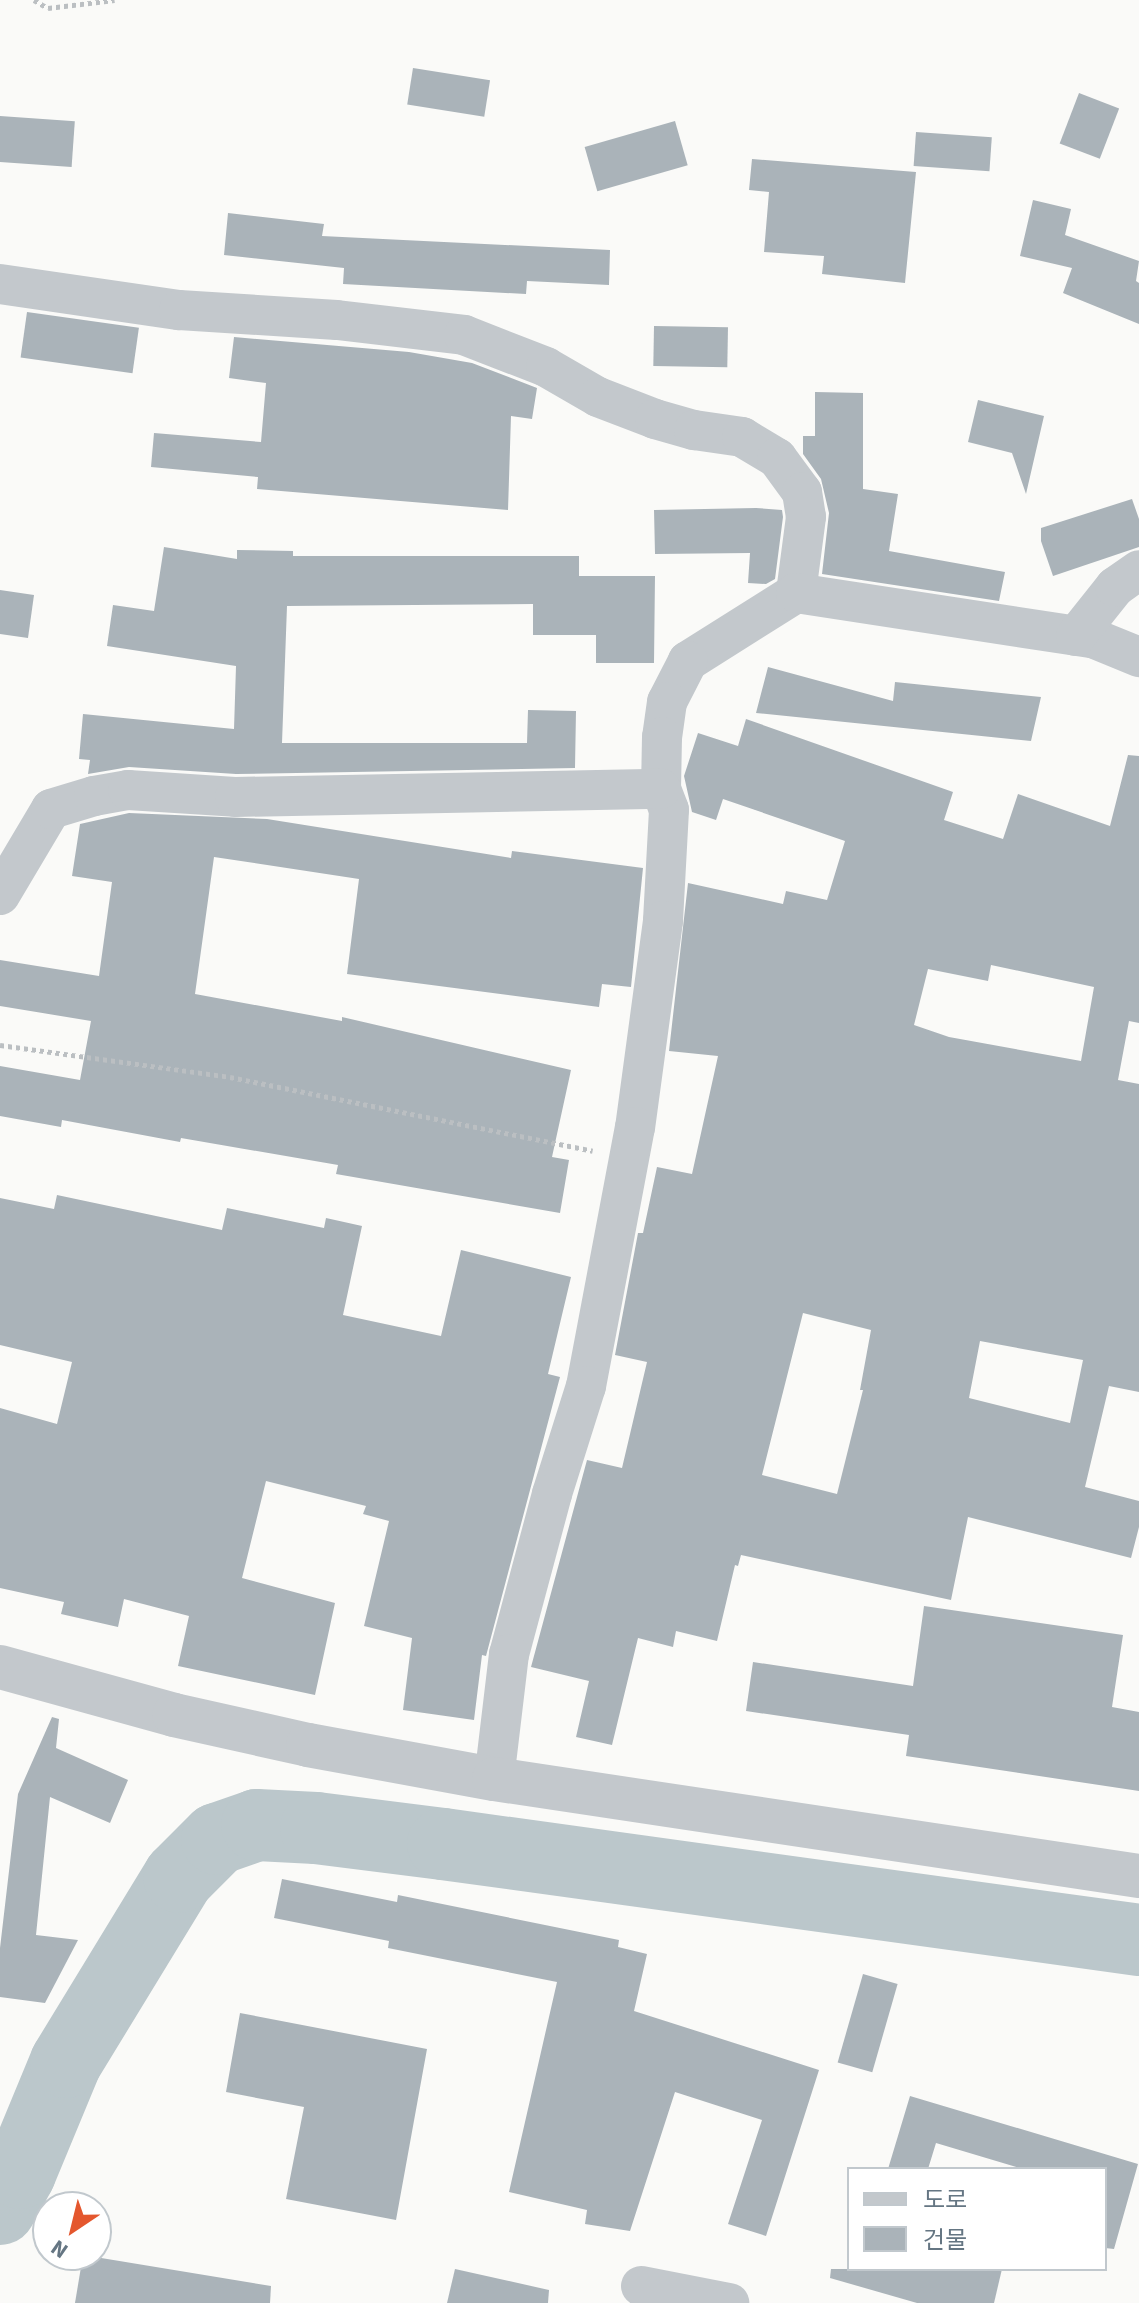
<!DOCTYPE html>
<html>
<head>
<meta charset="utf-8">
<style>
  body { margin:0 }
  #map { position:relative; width:1139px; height:2303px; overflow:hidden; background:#fafaf8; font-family:"Source Sans 3","Noto Sans KR",sans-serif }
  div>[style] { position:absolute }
  .river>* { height:72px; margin:-36px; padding:0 36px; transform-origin:36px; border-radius:36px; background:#bbc7cb }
  .building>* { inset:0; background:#aab3b9; transform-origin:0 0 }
  .path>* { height:5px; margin-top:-2.5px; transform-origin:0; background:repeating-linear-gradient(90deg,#bbbfc2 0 4px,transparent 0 8px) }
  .minor>* { height:40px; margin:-20px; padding:0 20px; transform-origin:20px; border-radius:20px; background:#c3c8cc }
  .tertiary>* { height:44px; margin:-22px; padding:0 22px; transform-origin:22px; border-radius:22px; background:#c3c8cc }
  span { translate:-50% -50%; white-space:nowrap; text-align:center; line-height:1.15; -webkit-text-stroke:8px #fff; paint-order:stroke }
  .legend { position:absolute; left:847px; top:2167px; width:260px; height:104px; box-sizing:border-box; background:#fff; border:2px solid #c1c8cd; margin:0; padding:10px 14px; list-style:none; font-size:24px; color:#657683 }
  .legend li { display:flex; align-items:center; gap:16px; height:40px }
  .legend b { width:40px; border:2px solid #c1c8cd }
  .north { position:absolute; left:32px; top:2191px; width:80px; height:80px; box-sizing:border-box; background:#fff; border:2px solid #c1c8cd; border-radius:50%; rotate:215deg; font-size:22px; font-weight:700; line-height:32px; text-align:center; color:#657683 }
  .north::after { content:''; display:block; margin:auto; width:28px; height:36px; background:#e4572e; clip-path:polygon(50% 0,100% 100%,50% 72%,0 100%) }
</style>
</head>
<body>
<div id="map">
  <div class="river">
    <div style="left:0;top:2209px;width:41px;rotate:-60.9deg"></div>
    <div style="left:20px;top:2173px;width:120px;rotate:-67.5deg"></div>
    <div style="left:66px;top:2062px;width:217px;rotate:-58.6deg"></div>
    <div style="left:179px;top:1877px;width:54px;rotate:-45deg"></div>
    <div style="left:217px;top:1839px;width:42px;rotate:-19.3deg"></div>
    <div style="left:257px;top:1825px;width:59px;rotate:2.9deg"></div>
    <div style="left:316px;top:1828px;width:128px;rotate:7.2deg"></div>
    <div style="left:443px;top:1844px;width:703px;rotate:7.85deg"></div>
  </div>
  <div class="building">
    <div style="left:413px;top:68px;width:78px;height:37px;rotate:9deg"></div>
    <div style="left:1079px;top:93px;width:43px;height:54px;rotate:21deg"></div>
    <div style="left:0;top:116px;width:75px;height:46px;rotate:4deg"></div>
    <div style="left:675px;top:121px;width:46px;height:94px;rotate:74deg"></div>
    <div style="left:916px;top:132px;width:76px;height:34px;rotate:4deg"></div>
    <div style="clip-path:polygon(752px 159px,916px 172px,905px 283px,822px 274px,824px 256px,764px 252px,769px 192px,749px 190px)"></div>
    <div style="clip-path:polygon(1033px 200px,1071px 209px,1065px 235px,1139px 261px,1136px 281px,1139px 283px,1139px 324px,1063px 293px,1072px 268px,1020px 256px)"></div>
    <div style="clip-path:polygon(228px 213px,324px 224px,322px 236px,610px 250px,609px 285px,527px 281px,526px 294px,343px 284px,344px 268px,224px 255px)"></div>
    <div style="left:27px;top:312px;width:113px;height:46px;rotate:8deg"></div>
    <div style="left:654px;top:326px;width:74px;height:40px;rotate:1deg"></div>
    <div style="clip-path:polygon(234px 337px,409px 352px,472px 363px,537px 388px,532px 419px,511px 416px,508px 510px,257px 489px,258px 477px,151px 467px,154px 433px,261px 442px,266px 383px,229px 378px)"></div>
    <div style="clip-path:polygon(815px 392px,863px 393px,863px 489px,898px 494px,889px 551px,1005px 572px,999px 601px,822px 574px,829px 513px,821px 479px,803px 454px,803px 436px,815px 436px)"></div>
    <div style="clip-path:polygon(978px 400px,1044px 416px,1026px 494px,1012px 453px,968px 442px)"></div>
    <div style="clip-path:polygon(1132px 499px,1139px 519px,1139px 547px,1053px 576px,1041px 541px,1041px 528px)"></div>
    <div style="clip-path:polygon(756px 508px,782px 510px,783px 517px,775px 579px,766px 584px,748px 583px,750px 553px,655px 554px,654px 510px)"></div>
    <div style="clip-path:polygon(164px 547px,237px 559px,237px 550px,293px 551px,293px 556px,579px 556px,579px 576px,655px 576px,654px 663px,596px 663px,596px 635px,533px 635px,533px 604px,287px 606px,282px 743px,527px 743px,528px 710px,576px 711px,575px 768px,236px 774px,129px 767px,88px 774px,90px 760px,79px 759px,83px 714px,234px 729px,236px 666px,107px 646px,113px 605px,154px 611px)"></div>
    <div style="clip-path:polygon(0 590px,34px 595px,28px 638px,0 634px)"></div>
    <div style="clip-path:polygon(768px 667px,893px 701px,895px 682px,1041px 697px,1031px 741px,756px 713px)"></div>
    <div style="clip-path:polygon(evenodd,746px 719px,953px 792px,944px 820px,1003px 839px,1018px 794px,1110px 826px,1128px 755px,1139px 756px,1139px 1023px,1129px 1021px,1118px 1080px,1139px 1084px,1139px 1392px,1109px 1386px,1085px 1487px,1139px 1501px,1139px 1527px,1131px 1558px,968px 1517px,951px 1600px,741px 1555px,738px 1566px,735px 1565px,717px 1641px,676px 1631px,673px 1647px,638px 1638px,612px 1745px,576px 1737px,589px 1681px,531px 1667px,587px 1460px,622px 1468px,647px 1362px,615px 1355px,638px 1233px,643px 1233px,657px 1167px,692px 1174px,718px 1056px,669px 1051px,688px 883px,783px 904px,786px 891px,827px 900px,845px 841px,723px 799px,716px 820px,692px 812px,684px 776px,698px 733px,738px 746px,746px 719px,991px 965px,1094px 987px,1081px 1061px,949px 1037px,914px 1025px,928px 969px,988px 981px,991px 965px,746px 719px,803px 1313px,871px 1330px,860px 1390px,863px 1390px,837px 1494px,762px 1475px,803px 1313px,746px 719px,980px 1341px,1083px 1360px,1070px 1423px,969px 1398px,980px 1341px)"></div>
    <div style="clip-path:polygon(129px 813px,267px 819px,511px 858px,512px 851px,643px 868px,631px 987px,602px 984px,599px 1007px,347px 974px,359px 879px,214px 857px,195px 994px,342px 1021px,342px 1017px,571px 1070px,552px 1157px,569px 1160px,560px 1213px,336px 1174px,338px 1165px,181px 1138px,180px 1142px,62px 1120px,61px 1127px,0 1116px,0 1066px,80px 1080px,91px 1021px,0 1006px,0 960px,99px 976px,112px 882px,72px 876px,80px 824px)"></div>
    <div style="clip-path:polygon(57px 1195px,222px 1230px,227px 1208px,324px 1228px,326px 1218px,362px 1226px,343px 1315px,441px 1336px,461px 1250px,571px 1277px,548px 1374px,560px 1377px,486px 1656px,482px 1655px,474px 1720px,403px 1710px,412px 1638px,364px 1626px,389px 1521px,363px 1514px,366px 1506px,266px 1481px,242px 1578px,335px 1603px,315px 1695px,178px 1666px,189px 1616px,124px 1599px,118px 1627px,61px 1614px,64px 1602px,0 1588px,0 1408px,57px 1424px,72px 1362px,0 1345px,0 1198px,54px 1209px)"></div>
    <div style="clip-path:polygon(924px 1606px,1123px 1635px,1112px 1707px,1139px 1712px,1139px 1791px,906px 1756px,909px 1735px,746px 1711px,753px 1662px,913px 1686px)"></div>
    <div style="clip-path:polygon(52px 1717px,59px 1719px,56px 1748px,128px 1780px,110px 1823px,50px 1797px,36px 1935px,78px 1940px,45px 2003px,0 1997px,0 1948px,18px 1794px)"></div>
    <div style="clip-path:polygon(282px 1879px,397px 1902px,398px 1895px,619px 1940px,618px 1947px,647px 1954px,634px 2011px,819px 2070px,766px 2236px,728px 2224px,762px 2120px,675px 2092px,630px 2231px,585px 2224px,587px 2210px,509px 2192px,557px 1982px,388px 1948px,389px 1941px,274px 1918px)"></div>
    <div style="left:863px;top:1974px;width:36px;height:92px;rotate:16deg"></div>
    <div style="clip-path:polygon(240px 2013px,427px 2049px,396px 2220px,286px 2199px,304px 2107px,226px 2092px)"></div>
    <div style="clip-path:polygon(910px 2096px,1138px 2164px,1114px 2249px,1105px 2248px,1105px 2169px,1023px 2169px,936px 2143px,928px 2169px,888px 2169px)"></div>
    <div style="clip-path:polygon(83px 2255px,271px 2286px,270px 2303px,75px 2303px)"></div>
    <div style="clip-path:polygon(455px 2269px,549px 2290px,548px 2303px,447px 2303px)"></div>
    <div style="clip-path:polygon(831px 2269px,1002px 2269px,994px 2303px,917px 2303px,830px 2278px)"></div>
  </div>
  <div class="path">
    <div style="left:34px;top:0;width:16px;rotate:30deg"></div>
    <div style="left:48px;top:8px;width:67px;rotate:-6.8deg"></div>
    <div style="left:0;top:1045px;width:232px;rotate:7.9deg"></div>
    <div style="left:230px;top:1077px;width:370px;rotate:11.5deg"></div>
  </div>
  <div class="minor">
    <div style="left:0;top:284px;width:181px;rotate:8.3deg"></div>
    <div style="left:179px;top:310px;width:158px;rotate:3.6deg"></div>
    <div style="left:337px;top:320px;width:128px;rotate:6.7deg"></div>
    <div style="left:464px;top:335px;width:88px;rotate:21.3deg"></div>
    <div style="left:546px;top:367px;width:60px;rotate:30deg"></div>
    <div style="left:598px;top:397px;width:61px;rotate:21.1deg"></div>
    <div style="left:655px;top:419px;width:41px;rotate:15.8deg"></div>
    <div style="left:694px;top:430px;width:49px;rotate:8.3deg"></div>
    <div style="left:742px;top:437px;width:41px;rotate:31deg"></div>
    <div style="left:777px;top:458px;width:42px;rotate:53.7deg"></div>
    <div style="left:802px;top:492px;width:25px;rotate:81deg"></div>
    <div style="left:806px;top:517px;width:77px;rotate:97.5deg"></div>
    <div style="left:796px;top:593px;width:128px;rotate:147.8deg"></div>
    <div style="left:688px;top:661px;width:46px;rotate:117.1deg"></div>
    <div style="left:667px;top:702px;width:35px;rotate:98deg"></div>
    <div style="left:662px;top:737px;width:52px;rotate:91.1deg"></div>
    <div style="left:661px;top:789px;width:22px;rotate:69deg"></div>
    <div style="left:669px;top:810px;width:111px;rotate:93.1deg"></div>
    <div style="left:663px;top:921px;width:208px;rotate:97.7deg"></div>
    <div style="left:635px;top:1127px;width:264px;rotate:100.7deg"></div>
    <div style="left:586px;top:1386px;width:113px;rotate:107.5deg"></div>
    <div style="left:552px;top:1494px;width:166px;rotate:105deg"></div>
    <div style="left:509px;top:1654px;width:126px;rotate:96.8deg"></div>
    <div style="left:796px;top:593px;width:303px;rotate:8.7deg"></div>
    <div style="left:1095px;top:639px;width:48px;rotate:22.2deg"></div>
    <div style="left:1076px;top:636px;width:63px;rotate:-51.5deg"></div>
    <div style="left:1115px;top:587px;width:29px;rotate:-35deg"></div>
    <div style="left:0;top:895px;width:100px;rotate:-59.3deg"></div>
    <div style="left:51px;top:809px;width:45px;rotate:-16.8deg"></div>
    <div style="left:94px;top:796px;width:35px;rotate:-10deg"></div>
    <div style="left:128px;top:790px;width:107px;rotate:3.7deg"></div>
    <div style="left:235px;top:797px;width:426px;rotate:-1.1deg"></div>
    <div style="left:641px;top:2286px;width:90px;rotate:10.9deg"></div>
  </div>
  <div class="tertiary">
    <div style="left:0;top:1667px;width:180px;rotate:15.4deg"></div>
    <div style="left:174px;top:1715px;width:137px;rotate:12.6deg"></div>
    <div style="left:308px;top:1745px;width:189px;rotate:10.4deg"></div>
    <div style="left:494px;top:1779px;width:652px;rotate:8.55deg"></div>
  </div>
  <ul class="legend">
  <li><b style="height:10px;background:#c3c8cc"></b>도로</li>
  <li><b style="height:22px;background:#aab3b9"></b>건물</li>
  </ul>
  <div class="north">N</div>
</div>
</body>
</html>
